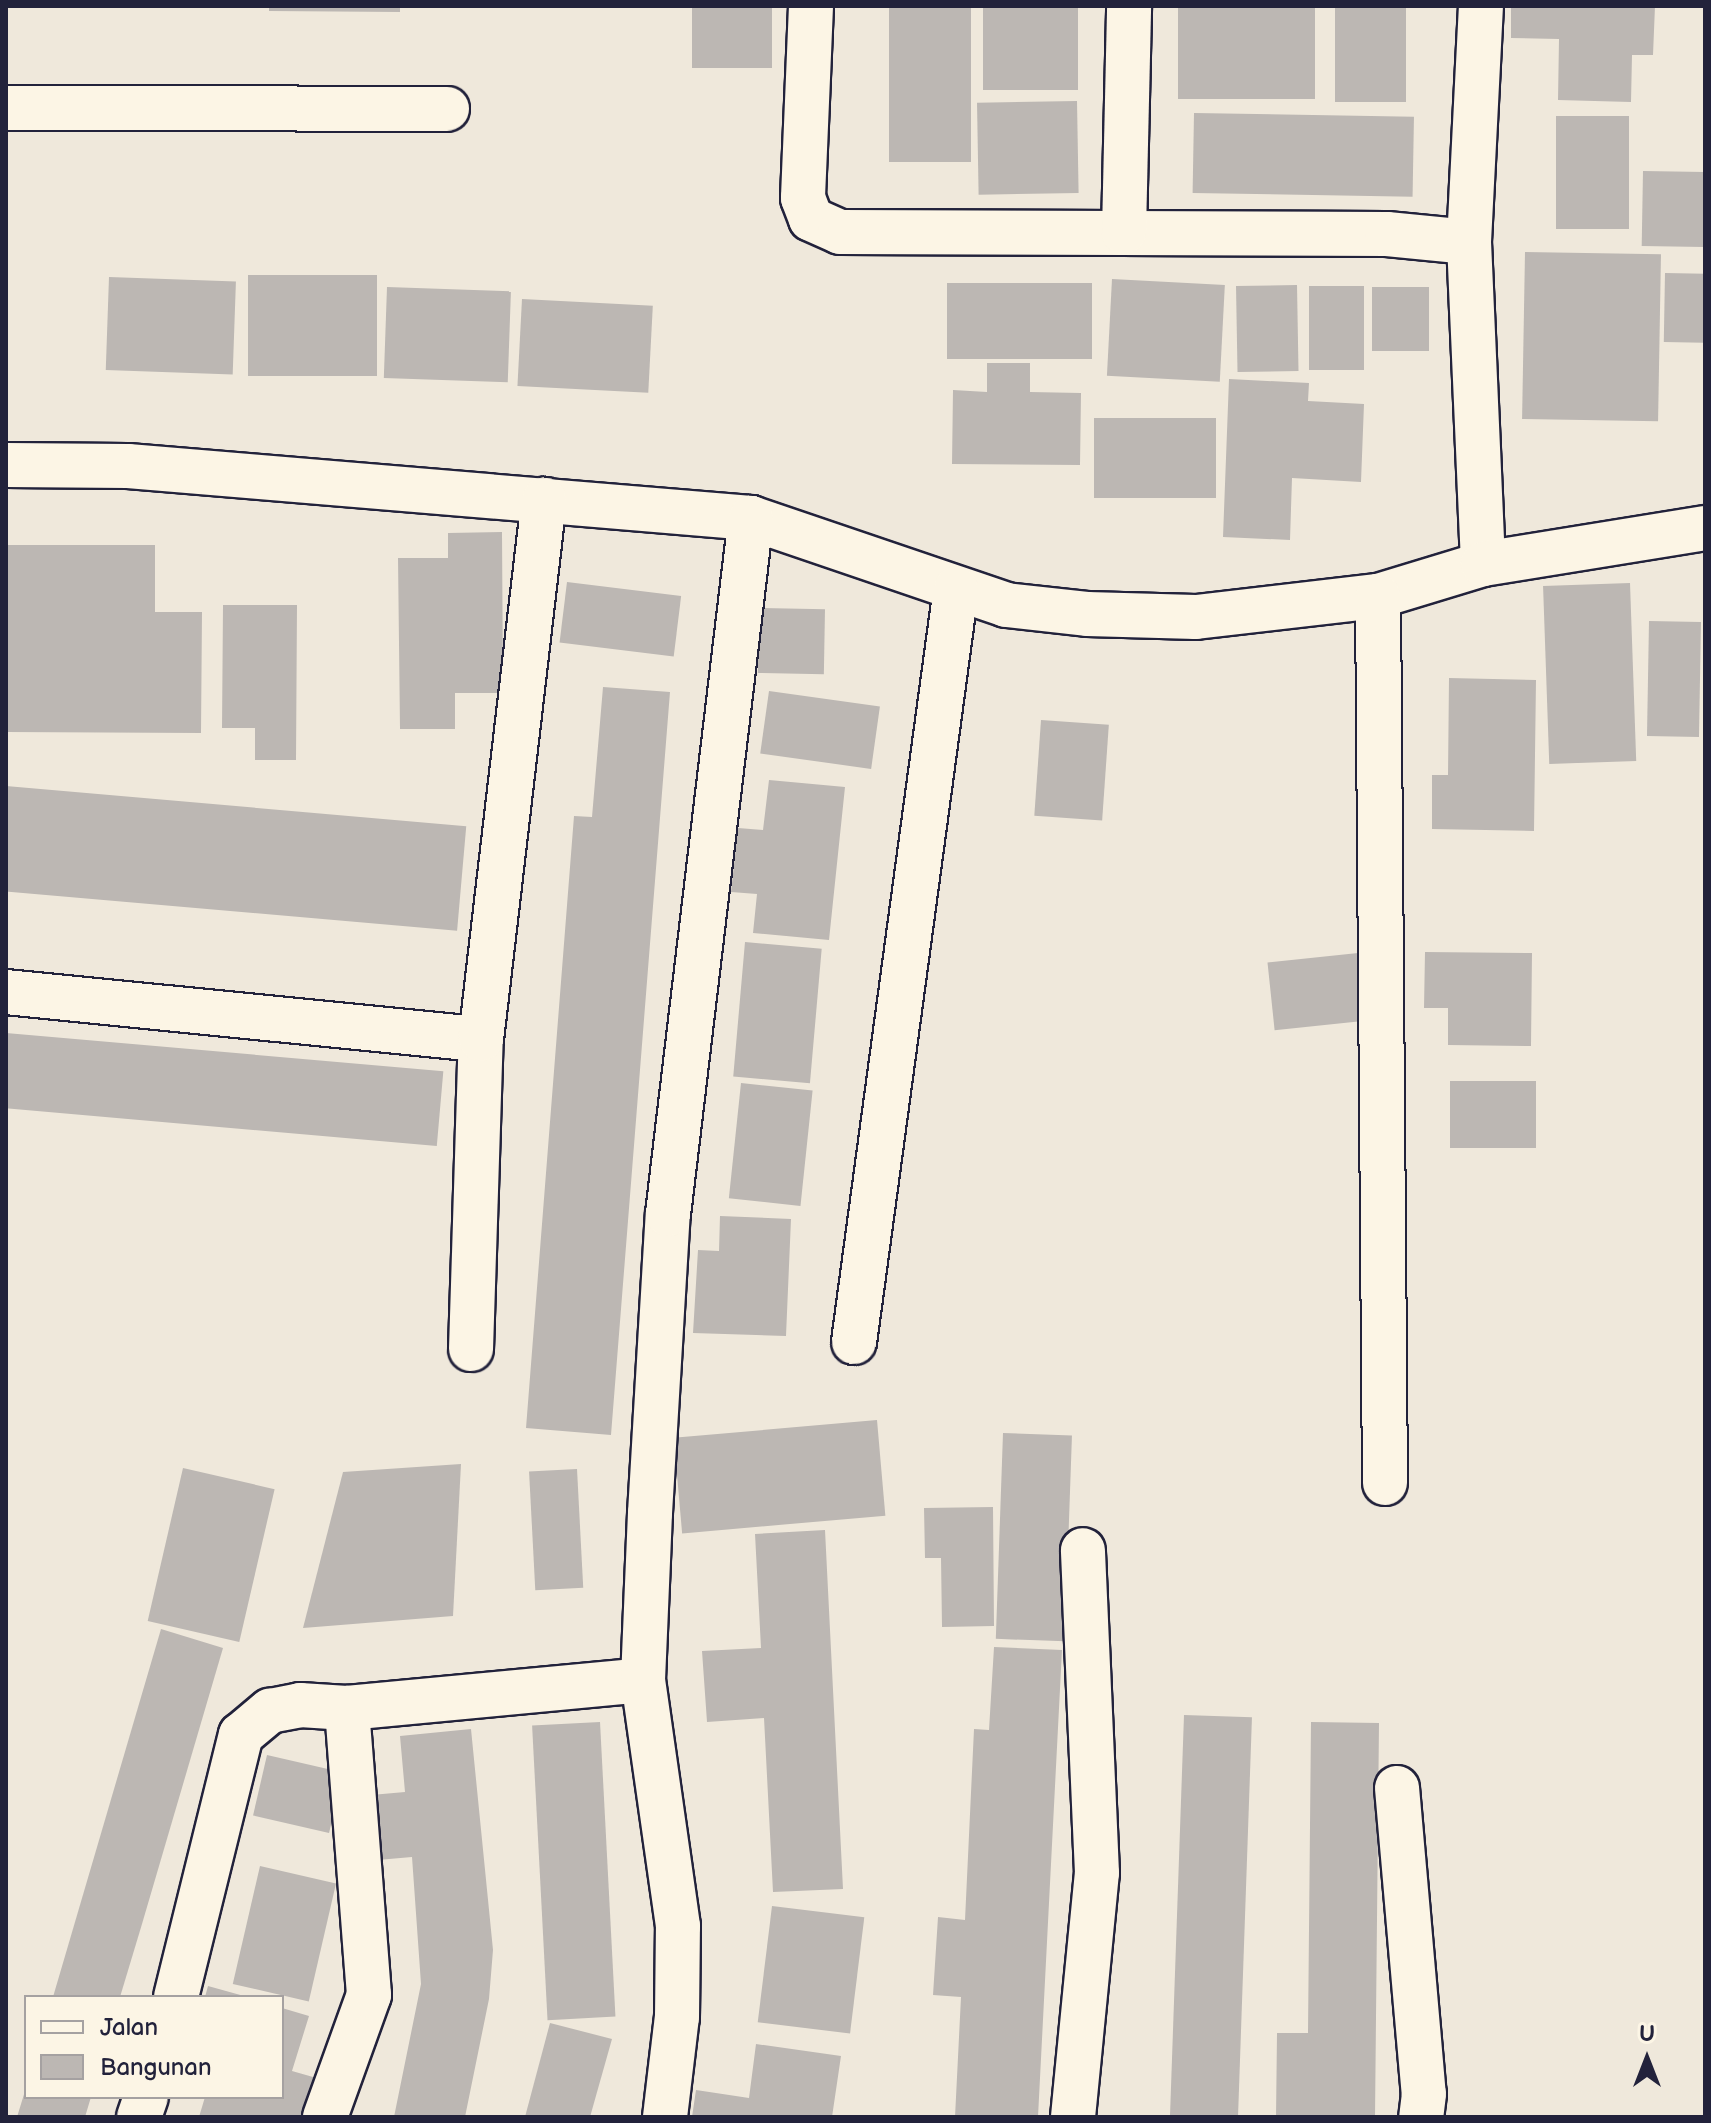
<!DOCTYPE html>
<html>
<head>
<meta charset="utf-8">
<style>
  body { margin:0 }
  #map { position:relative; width:1711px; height:2123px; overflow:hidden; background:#efe8db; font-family:"Balsamiq Sans",sans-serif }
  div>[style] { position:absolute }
  .building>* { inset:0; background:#bcb7b3; transform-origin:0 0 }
  .roads { filter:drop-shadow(2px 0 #22223b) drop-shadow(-2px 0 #22223b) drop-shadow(0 2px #22223b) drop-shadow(0 -2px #22223b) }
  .minor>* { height:44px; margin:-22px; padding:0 22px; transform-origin:22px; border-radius:22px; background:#fcf5e5 }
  span { translate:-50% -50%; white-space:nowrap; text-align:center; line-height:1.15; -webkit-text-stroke:8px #fcf5e5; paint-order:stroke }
  .frame { position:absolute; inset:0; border:8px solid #22223b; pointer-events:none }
  .legend { position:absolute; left:24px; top:1995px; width:260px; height:104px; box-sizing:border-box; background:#fcf5e5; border:2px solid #a5a1a1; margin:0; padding:10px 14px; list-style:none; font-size:24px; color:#22223b }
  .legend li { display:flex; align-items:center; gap:16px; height:40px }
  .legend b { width:40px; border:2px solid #a5a1a1 }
  .north { position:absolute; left:1607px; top:2019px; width:80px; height:80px; -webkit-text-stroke:6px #fcf5e5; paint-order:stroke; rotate:0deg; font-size:22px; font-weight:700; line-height:32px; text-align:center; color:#22223b }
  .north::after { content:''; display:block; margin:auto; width:28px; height:36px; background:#22223b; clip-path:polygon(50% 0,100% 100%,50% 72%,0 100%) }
</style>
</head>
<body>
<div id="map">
  <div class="building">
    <div style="clip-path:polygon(269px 6px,400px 6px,400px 12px,269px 11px)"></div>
    <div style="left:692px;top:6px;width:80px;height:62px"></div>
    <div style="left:889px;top:6px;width:82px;height:156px"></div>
    <div style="left:983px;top:6px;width:95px;height:84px"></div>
    <div style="left:1178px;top:6px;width:137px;height:93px"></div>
    <div style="left:1335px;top:6px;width:71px;height:96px"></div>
    <div style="clip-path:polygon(1511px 6px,1655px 6px,1653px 55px,1632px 55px,1631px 102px,1558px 100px,1559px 39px,1511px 38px)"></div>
    <div style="left:1077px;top:101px;width:92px;height:100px;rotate:89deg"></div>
    <div style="left:1194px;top:113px;width:220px;height:80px;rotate:1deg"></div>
    <div style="left:1556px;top:116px;width:73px;height:113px"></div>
    <div style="left:1643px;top:171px;width:62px;height:75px;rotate:1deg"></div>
    <div style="left:1525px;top:252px;width:136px;height:167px;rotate:1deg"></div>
    <div style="left:1665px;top:273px;width:40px;height:69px;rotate:1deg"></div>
    <div style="left:248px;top:275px;width:129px;height:101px"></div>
    <div style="left:109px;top:277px;width:127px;height:93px;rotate:2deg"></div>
    <div style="left:1112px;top:279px;width:113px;height:97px;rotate:3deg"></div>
    <div style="left:947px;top:283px;width:145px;height:76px"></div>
    <div style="left:1297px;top:285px;width:86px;height:61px;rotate:89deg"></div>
    <div style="left:1309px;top:286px;width:55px;height:84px"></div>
    <div style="left:387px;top:287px;width:124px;height:91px;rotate:2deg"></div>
    <div style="left:1372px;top:287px;width:57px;height:64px"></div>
    <div style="left:522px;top:299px;width:131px;height:87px;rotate:3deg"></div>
    <div style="clip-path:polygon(987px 363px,1030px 363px,1030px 392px,1081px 393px,1080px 465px,952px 464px,953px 390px,987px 392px)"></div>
    <div style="clip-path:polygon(1229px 379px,1309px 383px,1308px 401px,1364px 404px,1361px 482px,1292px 478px,1290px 540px,1223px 537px)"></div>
    <div style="left:1094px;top:418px;width:122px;height:80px"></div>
    <div style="clip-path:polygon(502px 532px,503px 693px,455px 693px,455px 729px,400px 729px,398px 558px,448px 558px,448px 533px)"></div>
    <div style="clip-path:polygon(6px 545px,155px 545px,155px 612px,202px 612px,201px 733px,6px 732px)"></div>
    <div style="left:567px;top:582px;width:115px;height:61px;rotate:7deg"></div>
    <div style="left:1630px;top:583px;width:178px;height:87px;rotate:88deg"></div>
    <div style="clip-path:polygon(223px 605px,297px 605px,296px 760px,255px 760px,255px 728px,222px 728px)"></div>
    <div style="left:759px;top:608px;width:66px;height:65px;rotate:1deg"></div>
    <div style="left:1649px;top:621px;width:52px;height:115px;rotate:1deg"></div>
    <div style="clip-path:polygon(1449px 678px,1536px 680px,1534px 831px,1432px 829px,1432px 775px,1448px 775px)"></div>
    <div style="clip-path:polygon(603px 687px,670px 692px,611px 1435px,526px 1428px,574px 816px,592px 817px)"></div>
    <div style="left:769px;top:691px;width:112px;height:63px;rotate:8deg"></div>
    <div style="left:1041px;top:720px;width:68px;height:96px;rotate:4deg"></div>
    <div style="clip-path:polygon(769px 780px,845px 787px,829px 940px,753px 933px,757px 894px,731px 892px,738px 828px,763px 830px)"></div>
    <div style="left:6px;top:786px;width:462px;height:105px;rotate:5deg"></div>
    <div style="left:745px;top:942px;width:77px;height:135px;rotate:5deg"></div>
    <div style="clip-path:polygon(1425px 952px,1532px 953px,1531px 1046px,1448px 1045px,1448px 1008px,1424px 1008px)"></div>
    <div style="left:1358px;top:953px;width:68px;height:91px;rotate:84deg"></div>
    <div style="left:6px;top:1033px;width:439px;height:75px;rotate:5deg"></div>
    <div style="left:1450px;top:1081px;width:86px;height:67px"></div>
    <div style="left:741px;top:1083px;width:72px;height:116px;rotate:6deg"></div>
    <div style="clip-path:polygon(720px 1216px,791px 1219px,786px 1336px,693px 1333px,698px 1250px,719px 1251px)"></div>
    <div style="left:877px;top:1420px;width:96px;height:204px;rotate:85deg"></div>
    <div style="left:1003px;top:1433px;width:69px;height:206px;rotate:2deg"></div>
    <div style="clip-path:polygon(461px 1464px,453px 1616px,303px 1628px,343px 1472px)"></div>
    <div style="left:183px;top:1468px;width:94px;height:157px;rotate:13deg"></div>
    <div style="left:577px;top:1469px;width:119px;height:48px;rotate:87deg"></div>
    <div style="clip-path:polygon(993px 1507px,994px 1626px,942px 1627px,941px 1558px,925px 1558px,924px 1508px)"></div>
    <div style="clip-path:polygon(825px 1530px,843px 1889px,773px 1892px,764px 1718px,707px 1722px,702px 1651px,761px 1648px,755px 1534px)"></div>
    <div style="clip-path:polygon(161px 1629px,223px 1648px,142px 1924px,120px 1997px,53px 1997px)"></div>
    <div style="clip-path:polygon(994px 1647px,1062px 1650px,1038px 2117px,955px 2117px,961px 1997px,933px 1995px,938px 1917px,965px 1920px,974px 1729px,989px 1730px)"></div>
    <div style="left:1184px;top:1715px;width:68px;height:402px;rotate:2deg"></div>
    <div style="left:600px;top:1722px;width:295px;height:68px;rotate:87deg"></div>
    <div style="clip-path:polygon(1311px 1722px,1379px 1723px,1375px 2117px,1276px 2117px,1277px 2033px,1308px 2033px)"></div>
    <div style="clip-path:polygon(471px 1729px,493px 1950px,489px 1999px,465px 2117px,394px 2117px,421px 1984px,412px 1857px,366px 1861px,360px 1796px,405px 1792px,400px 1736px)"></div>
    <div style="left:267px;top:1755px;width:78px;height:62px;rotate:13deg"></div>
    <div style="left:260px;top:1866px;width:78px;height:121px;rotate:13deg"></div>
    <div style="left:772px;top:1906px;width:93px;height:117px;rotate:7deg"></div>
    <div style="clip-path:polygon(208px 1986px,244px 1996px,244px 1997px,205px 1997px)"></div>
    <div style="clip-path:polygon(282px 2008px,309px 2016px,292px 2071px,327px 2081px,315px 2117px,199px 2117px,205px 2097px,282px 2097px)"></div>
    <div style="clip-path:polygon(550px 2023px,612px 2039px,590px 2117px,525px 2117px)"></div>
    <div style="clip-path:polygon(756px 2044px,841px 2056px,832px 2117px,692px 2117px,696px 2090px,749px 2098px)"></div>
    <div style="clip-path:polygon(25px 2091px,26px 2097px,91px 2097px,85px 2117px,17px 2117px)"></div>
  </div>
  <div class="roads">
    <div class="minor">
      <div style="left:811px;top:6px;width:192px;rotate:92.4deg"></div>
      <div style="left:803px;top:198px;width:22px;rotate:69deg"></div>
      <div style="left:811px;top:219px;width:32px;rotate:24deg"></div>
      <div style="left:840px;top:232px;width:547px;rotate:0.21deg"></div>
      <div style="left:1387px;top:234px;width:82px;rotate:5.6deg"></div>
      <div style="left:1469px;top:242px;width:236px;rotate:-87.1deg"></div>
      <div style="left:6px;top:108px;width:441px;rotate:0.1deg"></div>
      <div style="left:1124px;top:232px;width:226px;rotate:-88.7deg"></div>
      <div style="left:1469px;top:242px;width:322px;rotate:87.5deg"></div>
      <div style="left:6px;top:465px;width:122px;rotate:0.5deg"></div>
      <div style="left:128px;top:466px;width:625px;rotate:4.77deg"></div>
      <div style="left:751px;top:518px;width:269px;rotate:18.8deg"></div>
      <div style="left:1006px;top:605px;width:81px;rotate:6.3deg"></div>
      <div style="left:1087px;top:614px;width:109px;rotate:1.6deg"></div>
      <div style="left:1196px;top:617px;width:183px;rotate:-6.6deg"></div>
      <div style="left:1378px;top:596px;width:110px;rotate:-16.9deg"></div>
      <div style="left:1483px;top:564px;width:225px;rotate:-9.2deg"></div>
      <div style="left:1378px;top:596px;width:887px;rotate:89.55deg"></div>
      <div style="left:6px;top:992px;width:477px;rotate:5.7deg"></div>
      <div style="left:854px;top:1342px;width:760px;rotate:-82.29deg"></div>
      <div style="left:471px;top:1349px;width:310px;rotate:-88.2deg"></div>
      <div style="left:481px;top:1039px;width:543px;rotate:-83.33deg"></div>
      <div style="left:1397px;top:1788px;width:307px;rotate:85deg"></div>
      <div style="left:1424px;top:2094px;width:23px;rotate:97deg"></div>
      <div style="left:176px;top:1997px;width:270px;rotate:-76.1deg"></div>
      <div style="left:241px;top:1735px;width:38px;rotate:-40deg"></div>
      <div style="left:270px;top:1711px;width:31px;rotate:-11deg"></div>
      <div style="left:300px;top:1705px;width:47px;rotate:3.7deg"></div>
      <div style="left:347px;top:1708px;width:297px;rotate:-5.4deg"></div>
      <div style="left:139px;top:2117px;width:21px;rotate:-71deg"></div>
      <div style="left:325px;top:2117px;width:130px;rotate:-70.2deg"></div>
      <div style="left:369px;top:1995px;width:288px;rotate:-94.4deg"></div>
      <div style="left:665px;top:2117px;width:101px;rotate:-83.2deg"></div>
      <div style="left:677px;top:2017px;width:91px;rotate:-89.4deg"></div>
      <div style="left:678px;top:1926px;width:248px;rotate:-98.1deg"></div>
      <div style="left:643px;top:1680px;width:167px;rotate:-87.6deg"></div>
      <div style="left:650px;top:1513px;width:300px;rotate:-86.6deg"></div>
      <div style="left:668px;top:1214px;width:701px;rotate:-83.2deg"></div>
      <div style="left:1073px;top:2117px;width:245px;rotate:-84.4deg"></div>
      <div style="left:1097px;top:1873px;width:323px;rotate:-92.5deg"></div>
    </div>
  </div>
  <div class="frame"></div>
  <ul class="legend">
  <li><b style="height:10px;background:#fcf5e5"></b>Jalan</li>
  <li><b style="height:22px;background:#bcb7b3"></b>Bangunan</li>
  </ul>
  <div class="north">U</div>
</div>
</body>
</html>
